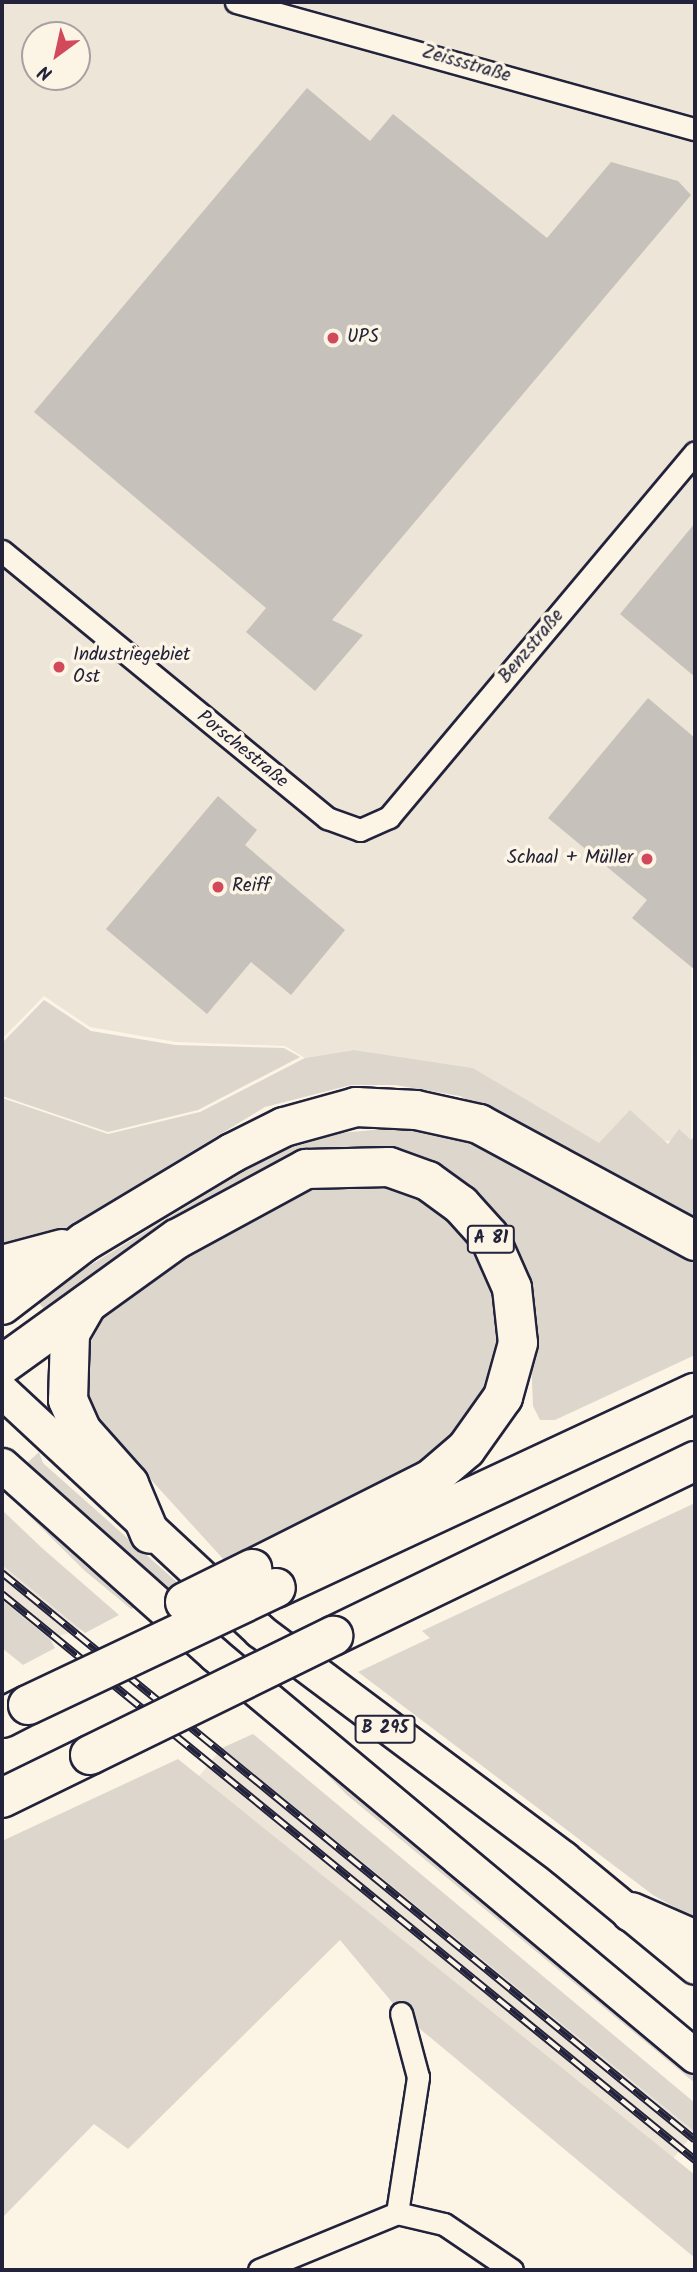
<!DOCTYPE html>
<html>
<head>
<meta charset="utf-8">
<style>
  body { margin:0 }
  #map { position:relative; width:697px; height:2272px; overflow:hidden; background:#fcf5e5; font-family:Kalam,sans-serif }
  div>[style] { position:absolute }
  .built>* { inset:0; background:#ece5d8; transform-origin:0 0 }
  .green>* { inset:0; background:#dcd6cc }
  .building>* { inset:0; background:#c6c1bb }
  .roads { filter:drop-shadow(2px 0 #22223b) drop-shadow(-2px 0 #22223b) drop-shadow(0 2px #22223b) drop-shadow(0 -2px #22223b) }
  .street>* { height:21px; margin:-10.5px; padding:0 10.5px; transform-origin:10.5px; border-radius:10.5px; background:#fcf5e5 }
  .primary>* { height:33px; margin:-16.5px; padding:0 16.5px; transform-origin:16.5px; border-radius:16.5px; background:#fcf5e5 }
  .highway>* { height:38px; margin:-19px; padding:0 19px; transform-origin:19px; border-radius:19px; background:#fcf5e5 }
  .rail>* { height:8px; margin-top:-4px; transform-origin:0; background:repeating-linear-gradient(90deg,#fcf5e5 0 16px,#22223b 0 32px); box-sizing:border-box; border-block:2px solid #22223b }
  .bridges { filter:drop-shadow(2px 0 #22223b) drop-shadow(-2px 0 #22223b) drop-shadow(0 2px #22223b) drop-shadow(0 -2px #22223b) }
  .highway-bridge>* { height:38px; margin:-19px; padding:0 19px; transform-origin:19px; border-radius:19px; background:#fcf5e5 }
  .dots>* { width:19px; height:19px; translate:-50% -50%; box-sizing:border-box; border:4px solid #fcf5e5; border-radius:50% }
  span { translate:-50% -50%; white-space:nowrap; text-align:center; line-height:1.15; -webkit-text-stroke:7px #fcf5e5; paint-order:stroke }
  .shield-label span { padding:2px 5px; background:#fcf5e5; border:2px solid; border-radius:5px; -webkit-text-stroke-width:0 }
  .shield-label { font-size:18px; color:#22223b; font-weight:700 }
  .street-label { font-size:19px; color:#22223b }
  .poi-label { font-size:19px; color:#22223b }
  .left { translate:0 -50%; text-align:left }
  .right { translate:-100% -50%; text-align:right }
  .frame { position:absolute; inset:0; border:4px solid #22223b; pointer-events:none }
  .north { position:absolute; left:21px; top:21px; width:70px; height:70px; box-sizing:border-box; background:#fcf5e5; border:2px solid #a5a1a1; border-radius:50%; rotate:213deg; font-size:19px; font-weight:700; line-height:28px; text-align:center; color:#22223b }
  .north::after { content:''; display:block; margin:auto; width:24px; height:32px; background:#d1495b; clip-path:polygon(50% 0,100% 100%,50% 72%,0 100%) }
</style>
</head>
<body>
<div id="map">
  <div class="built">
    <div style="clip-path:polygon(evenodd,2px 2px,695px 2px,691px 1140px,599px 1144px,473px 1068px,354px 1050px,305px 1058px,285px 1046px,176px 1042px,90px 1027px,44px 996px,2px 1039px,2px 2px,35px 35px,77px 35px,77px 77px,35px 77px,35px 35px)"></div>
    <div style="clip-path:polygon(2px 1565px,81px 1629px,50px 1639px,2px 1600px)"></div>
    <div style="left:222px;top:1748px;width:609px;height:37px;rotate:39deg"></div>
  </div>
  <div class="green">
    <div style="clip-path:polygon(44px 1000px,91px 1031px,175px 1045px,284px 1048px,300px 1057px,198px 1110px,108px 1132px,2px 1096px,2px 1043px)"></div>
    <div style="clip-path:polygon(354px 1050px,473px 1068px,599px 1143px,630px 1110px,668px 1144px,679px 1129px,691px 1140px,695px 1135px,695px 1228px,460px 1096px,395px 1085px,351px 1085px,265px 1107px,38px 1245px,2px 1252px,2px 1098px,108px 1134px,200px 1112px,305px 1058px)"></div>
    <div style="clip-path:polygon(396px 1128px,476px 1140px,695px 1254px,695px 1355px,555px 1420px,540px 1420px,533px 1406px,529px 1309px,399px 1155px,188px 1214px,48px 1313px,35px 1299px,274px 1153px,340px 1133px)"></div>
    <div style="clip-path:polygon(343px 1182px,377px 1182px,419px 1196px,470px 1236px,504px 1321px,485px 1402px,432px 1458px,225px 1561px,92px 1415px,84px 1388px,86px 1352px,109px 1306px,194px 1247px,305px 1190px)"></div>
    <div style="clip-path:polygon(39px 1452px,43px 1463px,179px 1584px,166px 1591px,32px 1471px,26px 1464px)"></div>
    <div style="clip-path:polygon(2px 1489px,88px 1568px,136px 1607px,131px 1609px,85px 1571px)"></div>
    <div style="clip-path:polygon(695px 1503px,695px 1919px,653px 1895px,358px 1672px,430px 1638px,422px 1631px)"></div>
    <div style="clip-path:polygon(2px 1510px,42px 1548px,119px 1615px,85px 1633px,2px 1565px)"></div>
    <div style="clip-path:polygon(2px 1600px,50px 1639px,55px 1648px,23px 1665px,2px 1648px)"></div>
    <div style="clip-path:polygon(279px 1726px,668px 2049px,695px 2073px,695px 2083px,347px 1795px)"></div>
    <div style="clip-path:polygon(253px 1734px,695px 2103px,695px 2132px,222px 1748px)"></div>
    <div style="clip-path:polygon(178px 1759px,695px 2175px,695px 2258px,401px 2013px,340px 1940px,128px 2149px,94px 2124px,2px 2218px,2px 1841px)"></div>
  </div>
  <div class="building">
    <div style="clip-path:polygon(307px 88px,370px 141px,393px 114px,547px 238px,611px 162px,678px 181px,691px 195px,332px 620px,363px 635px,315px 691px,246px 632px,266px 608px,34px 412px)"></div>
    <div style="clip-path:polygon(695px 523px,695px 677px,620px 614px)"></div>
    <div style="clip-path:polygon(648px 698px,695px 738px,695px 970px,632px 918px,647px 900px,548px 818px)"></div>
    <div style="clip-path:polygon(218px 796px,257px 830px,245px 845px,345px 930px,291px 995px,251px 962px,207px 1014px,106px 929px)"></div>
  </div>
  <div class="roads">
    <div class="street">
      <div style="left:236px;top:2px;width:476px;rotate:15.5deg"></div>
      <div style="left:2px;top:551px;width:421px;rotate:39.4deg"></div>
      <div style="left:327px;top:818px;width:35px;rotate:20deg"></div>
      <div style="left:360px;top:830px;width:32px;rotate:-24deg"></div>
      <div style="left:389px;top:817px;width:476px;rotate:-50deg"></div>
      <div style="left:397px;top:2213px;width:138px;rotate:-81.2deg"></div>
      <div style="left:418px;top:2077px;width:66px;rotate:-104.9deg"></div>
      <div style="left:397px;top:2213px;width:48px;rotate:13.2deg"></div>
      <div style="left:444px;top:2224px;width:82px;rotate:34.1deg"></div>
      <div style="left:259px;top:2270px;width:149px;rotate:-22.4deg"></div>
    </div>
    <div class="primary">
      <div style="left:2px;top:1391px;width:352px;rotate:42.9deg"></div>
      <div style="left:260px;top:1631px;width:379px;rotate:36.8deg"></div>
      <div style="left:563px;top:1858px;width:171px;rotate:39.5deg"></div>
      <div style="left:2px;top:1465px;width:284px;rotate:41.7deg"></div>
      <div style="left:214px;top:1654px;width:627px;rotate:39.89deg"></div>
    </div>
    <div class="highway">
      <div style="left:2px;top:1265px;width:62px;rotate:-14.9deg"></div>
      <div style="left:87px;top:1304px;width:34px;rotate:120deg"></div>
      <div style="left:70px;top:1334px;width:66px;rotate:91.7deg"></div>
      <div style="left:68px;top:1400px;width:34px;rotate:66deg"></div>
      <div style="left:82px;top:1431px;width:71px;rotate:48.4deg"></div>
      <div style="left:129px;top:1484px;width:54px;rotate:67.2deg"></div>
      <div style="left:2px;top:1305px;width:103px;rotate:-37.5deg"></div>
      <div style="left:84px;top:1242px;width:173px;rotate:-31deg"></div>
      <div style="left:232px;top:1153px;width:58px;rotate:-26.6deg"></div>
      <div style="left:284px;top:1127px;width:75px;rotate:-15.5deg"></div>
      <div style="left:356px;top:1107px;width:60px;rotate:2.9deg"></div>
      <div style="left:416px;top:1110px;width:65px;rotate:12.5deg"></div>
      <div style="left:479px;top:1124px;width:246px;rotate:28.4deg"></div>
      <div style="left:2px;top:1365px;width:216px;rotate:-35.8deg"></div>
      <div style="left:177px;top:1239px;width:147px;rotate:-28.5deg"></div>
      <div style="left:306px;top:1169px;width:83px;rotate:-1.4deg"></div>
      <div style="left:389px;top:1167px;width:41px;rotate:19.7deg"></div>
      <div style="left:428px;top:1181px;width:41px;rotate:36deg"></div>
      <div style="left:461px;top:1205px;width:42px;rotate:47.9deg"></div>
      <div style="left:489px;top:1236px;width:57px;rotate:66.1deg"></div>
      <div style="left:512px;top:1288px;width:55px;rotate:83.8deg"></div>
      <div style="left:518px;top:1343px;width:56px;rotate:105.5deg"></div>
      <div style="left:503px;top:1397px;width:64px;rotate:125.4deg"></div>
      <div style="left:466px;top:1449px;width:46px;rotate:139.4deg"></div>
      <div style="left:431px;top:1479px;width:200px;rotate:153.3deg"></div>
      <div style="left:276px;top:1588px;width:462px;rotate:-25deg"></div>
      <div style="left:333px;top:1636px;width:402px;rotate:-25.8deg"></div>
      <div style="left:2px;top:1718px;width:29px;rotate:-27deg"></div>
      <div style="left:2px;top:1798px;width:98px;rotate:-26deg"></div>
      <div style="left:631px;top:1912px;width:70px;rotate:23.6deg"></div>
    </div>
  </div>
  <div class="rail">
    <div style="left:2px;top:1573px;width:895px;rotate:39.29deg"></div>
    <div style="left:2px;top:1594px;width:895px;rotate:39.24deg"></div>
  </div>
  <div class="bridges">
    <div class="highway-bridge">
      <div style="left:185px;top:1602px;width:75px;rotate:-26.2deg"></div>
      <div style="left:28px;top:1705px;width:274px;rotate:-25.3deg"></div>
      <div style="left:90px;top:1755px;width:271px;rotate:-26.1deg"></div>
    </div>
  </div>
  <div class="dots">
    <div style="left:333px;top:338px;background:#d1495b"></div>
    <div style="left:59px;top:667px;background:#d1495b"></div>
    <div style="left:647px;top:859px;background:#d1495b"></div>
    <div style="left:218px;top:887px;background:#d1495b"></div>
  </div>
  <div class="shield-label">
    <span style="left:491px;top:1239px">A 81</span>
    <span style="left:385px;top:1729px">B 295</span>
  </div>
  <div class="street-label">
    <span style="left:466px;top:65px;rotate:16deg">Zeissstraße</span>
    <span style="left:532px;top:647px;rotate:-50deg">Benzstraße</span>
    <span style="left:242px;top:750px;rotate:39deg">Porschestraße</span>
  </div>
  <div class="poi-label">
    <span class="left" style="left:347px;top:338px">UPS</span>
    <span class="left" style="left:73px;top:667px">Industriegebiet<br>Ost</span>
    <span class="right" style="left:633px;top:859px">Schaal + Müller</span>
    <span class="left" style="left:232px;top:887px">Reiff</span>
  </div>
  <div class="frame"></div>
  <div class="north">N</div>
</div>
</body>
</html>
